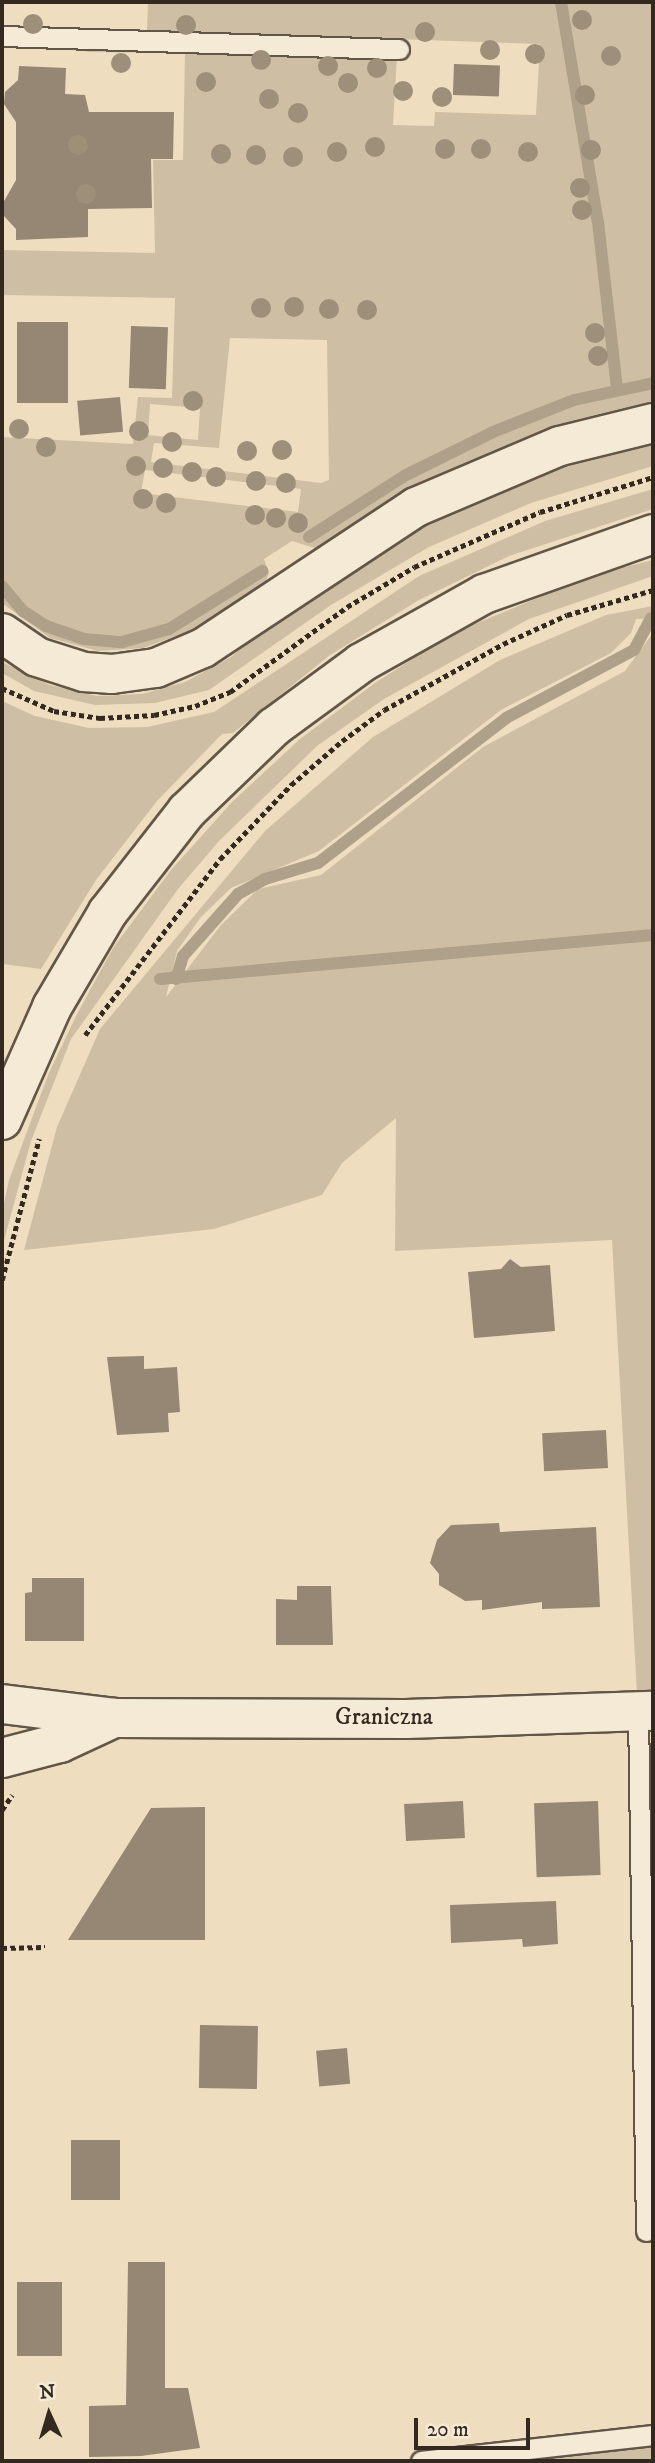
<!DOCTYPE html>
<html>
<head>
<meta charset="utf-8">
<style>
  body { margin:0 }
  #map { position:relative; width:655px; height:2463px; overflow:hidden; background:#eedebf; font-family:"IM FELL DW Pica",serif }
  div>[style] { position:absolute }
  .green>* { inset:0; background:#cebfa4 }
  .stream>* { height:12px; margin:-6px; padding:0 6px; transform-origin:6px; border-radius:6px; background:#afa089 }
  .building>* { inset:0; background:#958773; transform-origin:0 0 }
  .path>* { height:4.5px; margin-top:-2.25px; transform-origin:0; background:repeating-linear-gradient(90deg,#342921 0 5px,transparent 0 8.5px) }
  .roads { filter:drop-shadow(2px 0 #625648) drop-shadow(-2px 0 #625648) drop-shadow(0 2px #625648) drop-shadow(0 -2px #625648) }
  .service>* { height:19px; margin:-9.5px; padding:0 9.5px; transform-origin:9.5px; border-radius:9.5px; background:#f4ead5 }
  .minor>* { height:38px; margin:-19px; padding:0 19px; transform-origin:19px; border-radius:19px; background:#f4ead5 }
  .tertiary>* { height:38px; margin:-19px; padding:0 19px; transform-origin:19px; border-radius:19px; background:#f4ead5 }
  .secondary>* { height:38px; margin:-19px; padding:0 19px; transform-origin:19px; border-radius:19px; background:#f4ead5 }
  .trees>* { width:20px; height:20px; margin:-10px; border-radius:50%; background:#9d8f7a }
  span { translate:-50% -50%; white-space:nowrap; text-align:center; line-height:1.15; -webkit-text-stroke:5px #f4ead5; paint-order:stroke }
  .street-label { font-size:24px; color:#342921 }
  .frame { position:absolute; inset:0; border:4px solid #342921; pointer-events:none }
  .north { position:absolute; left:14px; top:2379px; width:70px; height:70px; -webkit-text-stroke:5px #f4ead5; paint-order:stroke; rotate:356deg; font-size:19px; font-weight:700; line-height:28px; text-align:center; color:#342921 }
  .north::after { content:''; display:block; margin:auto; width:24px; height:32px; background:#342921; clip-path:polygon(50% 0,100% 100%,50% 72%,0 100%) }
  .scale { position:absolute; left:414px; top:2418px; width:116px; height:32px; box-sizing:border-box; border:4px solid #342921; border-top:0; padding-left:9px; font-size:21px; line-height:24px; white-space:nowrap; color:#342921; -webkit-text-stroke:5px #f4ead5; paint-order:stroke }
</style>
</head>
<body>
<div id="map">
  <div class="green">
    <div style="clip-path:polygon(evenodd,148px 2px,653px 2px,653px 406px,477px 460px,434px 479px,318px 549px,292px 541px,264px 559px,269px 573px,265px 584px,192px 630px,143px 648px,98px 651px,50px 638px,2px 603px,2px 437px,133px 444px,138px 397px,172px 398px,175px 298px,2px 295px,2px 250px,155px 253px,153px 160px,183px 160px,185px 53px,85px 52px,96px 48px,397px 56px,393px 125px,434px 126px,435px 112px,536px 115px,540px 44px,397px 39px,390px 44px,2px 30px,2px 26px,147px 31px,148px 2px,230px 338px,327px 340px,329px 480px,321px 483px,151px 462px,154px 443px,219px 448px,230px 338px,148px 2px,150px 404px,200px 408px,198px 440px,148px 435px,150px 404px,148px 2px,145px 470px,301px 489px,298px 512px,141px 493px,145px 470px)"></div>
    <div style="clip-path:polygon(653px 438px,653px 466px,531px 503px,429px 547px,331px 605px,209px 690px,155px 703px,95px 705px,34px 691px,2px 673px,2px 662px,50px 685px,97px 696px,142px 694px,185px 682px,231px 657px,302px 599px,384px 542px,519px 477px)"></div>
    <div style="clip-path:polygon(653px 489px,653px 509px,509px 556px,419px 600px,330px 655px,233px 733px,222px 734px,157px 801px,96px 880px,41px 969px,2px 964px,2px 701px,35px 716px,89px 728px,147px 727px,214px 712px,419px 576px,545px 521px)"></div>
    <div style="clip-path:polygon(653px 560px,653px 576px,529px 619px,384px 699px,317px 746px,219px 841px,178px 889px,71px 1039px,31px 1141px,2px 1248px,2px 1213px,9px 1180px,48px 1075px,77px 1014px,113px 948px,171px 870px,232px 802px,300px 739px,375px 683px,453px 633px,596px 574px)"></div>
    <div style="clip-path:polygon(653px 606px,653px 619px,636px 619px,631px 633px,611px 653px,501px 710px,319px 851px,231px 888px,201px 917px,177px 951px,166px 997px,221px 925px,258px 889px,321px 875px,483px 747px,625px 671px,653px 633px,653px 1692px,637px 1694px,612px 1240px,395px 1251px,396px 1118px,342px 1163px,322px 1195px,214px 1229px,24px 1250px,57px 1127px,100px 1029px,265px 831px,373px 737px,500px 660px,606px 615px)"></div>
    <div style="clip-path:polygon(653px 2447px,653px 2461px,509px 2461px,509px 2460px)"></div>
  </div>
  <div class="stream">
    <div style="left:561px;top:2px;width:223px;rotate:80.5deg"></div>
    <div style="left:598px;top:222px;width:169px;rotate:83.5deg"></div>
    <div style="left:309px;top:537px;width:115px;rotate:-32.6deg"></div>
    <div style="left:406px;top:475px;width:97px;rotate:-26.3deg"></div>
    <div style="left:493px;top:432px;width:87px;rotate:-21.6deg"></div>
    <div style="left:574px;top:400px;width:81px;rotate:-12.1deg"></div>
    <div style="left:2px;top:586px;width:33px;rotate:50deg"></div>
    <div style="left:23px;top:611px;width:27px;rotate:33deg"></div>
    <div style="left:46px;top:626px;width:40px;rotate:18.9deg"></div>
    <div style="left:84px;top:639px;width:38px;rotate:5deg"></div>
    <div style="left:122px;top:642px;width:49px;rotate:-15.5deg"></div>
    <div style="left:169px;top:629px;width:110px;rotate:-31.9deg"></div>
    <div style="left:160px;top:979px;width:495px;rotate:-5.1deg"></div>
    <div style="left:176px;top:979px;width:24px;rotate:-73deg"></div>
    <div style="left:183px;top:956px;width:83px;rotate:-48.4deg"></div>
    <div style="left:238px;top:894px;width:31px;rotate:-29deg"></div>
    <div style="left:265px;top:879px;width:55px;rotate:-16.8deg"></div>
    <div style="left:318px;top:863px;width:237px;rotate:-37.6deg"></div>
    <div style="left:506px;top:718px;width:145px;rotate:-28deg"></div>
    <div style="left:634px;top:650px;width:36px;rotate:-62deg"></div>
  </div>
  <div class="building">
    <div style="left:454px;top:64px;width:46px;height:31px;rotate:2deg"></div>
    <div style="clip-path:polygon(19px 66px,66px 68px,65px 94px,85px 95px,89px 112px,174px 112px,173px 159px,151px 159px,152px 208px,88px 209px,88px 237px,16px 240px,16px 229px,3px 215px,3px 203px,16px 180px,16px 122px,4px 104px,5px 92px,18px 80px)"></div>
    <div style="left:17px;top:322px;width:51px;height:81px"></div>
    <div style="left:131px;top:326px;width:37px;height:62px;rotate:2deg"></div>
    <div style="left:120px;top:397px;width:35px;height:43px;rotate:85deg"></div>
    <div style="clip-path:polygon(510px 1259px,521px 1267px,550px 1265px,555px 1331px,474px 1338px,468px 1272px,501px 1269px)"></div>
    <div style="clip-path:polygon(144px 1356px,144px 1369px,177px 1367px,180px 1412px,168px 1413px,169px 1432px,117px 1435px,107px 1357px)"></div>
    <div style="left:606px;top:1430px;width:38px;height:64px;rotate:87deg"></div>
    <div style="clip-path:polygon(499px 1523px,500px 1532px,596px 1527px,600px 1607px,542px 1609px,542px 1602px,482px 1610px,482px 1600px,465px 1601px,439px 1585px,439px 1574px,430px 1563px,437px 1540px,451px 1525px)"></div>
    <div style="clip-path:polygon(32px 1578px,84px 1578px,84px 1641px,25px 1641px,25px 1593px,32px 1592px)"></div>
    <div style="clip-path:polygon(297px 1586px,331px 1586px,333px 1645px,276px 1645px,276px 1599px,297px 1600px)"></div>
    <div style="left:463px;top:1801px;width:37px;height:59px;rotate:87deg"></div>
    <div style="left:598px;top:1801px;width:74px;height:64px;rotate:88deg"></div>
    <div style="clip-path:polygon(205px 1807px,205px 1940px,68px 1940px,151px 1808px)"></div>
    <div style="clip-path:polygon(556px 1901px,558px 1944px,523px 1947px,522px 1939px,451px 1943px,450px 1905px)"></div>
    <div style="left:200px;top:2025px;width:58px;height:63px;rotate:1deg"></div>
    <div style="left:347px;top:2048px;width:36px;height:31px;rotate:85deg"></div>
    <div style="left:71px;top:2140px;width:49px;height:60px"></div>
    <div style="clip-path:polygon(128px 2262px,165px 2262px,165px 2388px,188px 2388px,200px 2448px,141px 2456px,89px 2457px,89px 2406px,126px 2405px)"></div>
    <div style="left:17px;top:2282px;width:45px;height:74px"></div>
  </div>
  <div class="path">
    <div style="left:2px;top:688px;width:57px;rotate:23.9deg"></div>
    <div style="left:54px;top:711px;width:47px;rotate:8.7deg"></div>
    <div style="left:100px;top:718px;width:54px;rotate:-3.2deg"></div>
    <div style="left:154px;top:715px;width:42px;rotate:-12.4deg"></div>
    <div style="left:195px;top:706px;width:38px;rotate:-22deg"></div>
    <div style="left:230px;top:692px;width:145px;rotate:-36deg"></div>
    <div style="left:347px;top:607px;width:78px;rotate:-30.8deg"></div>
    <div style="left:414px;top:567px;width:137px;rotate:-23.6deg"></div>
    <div style="left:540px;top:512px;width:118px;rotate:-17.2deg"></div>
    <div style="left:85px;top:1035px;width:222px;rotate:-52.5deg"></div>
    <div style="left:220px;top:859px;width:103px;rotate:-46.2deg"></div>
    <div style="left:291px;top:785px;width:67px;rotate:-40.8deg"></div>
    <div style="left:342px;top:741px;width:52px;rotate:-36.4deg"></div>
    <div style="left:384px;top:710px;width:136px;rotate:-29deg"></div>
    <div style="left:503px;top:644px;width:70px;rotate:-24.4deg"></div>
    <div style="left:567px;top:615px;width:90px;rotate:-16.2deg"></div>
    <div style="left:2px;top:1280px;width:146px;rotate:-75.3deg"></div>
    <div style="left:2px;top:1810px;width:18px;rotate:-56deg"></div>
    <div style="left:2px;top:1948px;width:43px;rotate:-1.3deg"></div>
  </div>
  <div class="roads">
    <div class="service">
      <div style="left:2px;top:36px;width:397px;rotate:1.9deg"></div>
      <div style="left:638px;top:1711px;width:520px;rotate:89.12deg"></div>
      <div style="left:421px;top:2461px;width:233px;rotate:-6.4deg"></div>
    </div>
    <div class="minor">
      <div style="left:2px;top:633px;width:42px;rotate:34.4deg"></div>
      <div style="left:37px;top:657px;width:49px;rotate:17.7deg"></div>
      <div style="left:84px;top:672px;width:28px;rotate:4deg"></div>
      <div style="left:112px;top:674px;width:44px;rotate:-7.8deg"></div>
      <div style="left:156px;top:668px;width:51px;rotate:-23.1deg"></div>
      <div style="left:203px;top:648px;width:255px;rotate:-33.5deg"></div>
      <div style="left:416px;top:507px;width:156px;rotate:-23deg"></div>
      <div style="left:560px;top:446px;width:96px;rotate:-13.9deg"></div>
    </div>
    <div class="tertiary">
      <div style="left:2px;top:1704px;width:113px;rotate:7.1deg"></div>
      <div style="left:114px;top:1718px;width:292px;rotate:0.2deg"></div>
      <div style="left:406px;top:1719px;width:247px;rotate:-1.9deg"></div>
      <div style="left:2px;top:1758px;width:60px;rotate:-14.5deg"></div>
      <div style="left:60px;top:1743px;width:60px;rotate:-24.8deg"></div>
    </div>
    <div class="secondary">
      <div style="left:2px;top:1120px;width:124px;rotate:-66.1deg"></div>
      <div style="left:52px;top:1007px;width:110px;rotate:-59.5deg"></div>
      <div style="left:108px;top:912px;width:128px;rotate:-52deg"></div>
      <div style="left:187px;top:811px;width:121px;rotate:-44deg"></div>
      <div style="left:274px;top:727px;width:108px;rotate:-36.3deg"></div>
      <div style="left:361px;top:663px;width:141px;rotate:-29.3deg"></div>
      <div style="left:484px;top:594px;width:179px;rotate:-19.5deg"></div>
    </div>
  </div>
  <div class="trees">
    <div style="left:582px;top:20px"></div>
    <div style="left:33px;top:24px"></div>
    <div style="left:186px;top:25px"></div>
    <div style="left:425px;top:32px"></div>
    <div style="left:490px;top:50px"></div>
    <div style="left:535px;top:54px"></div>
    <div style="left:611px;top:56px"></div>
    <div style="left:261px;top:60px"></div>
    <div style="left:121px;top:63px"></div>
    <div style="left:328px;top:66px"></div>
    <div style="left:377px;top:68px"></div>
    <div style="left:206px;top:82px"></div>
    <div style="left:348px;top:83px"></div>
    <div style="left:403px;top:91px"></div>
    <div style="left:585px;top:95px"></div>
    <div style="left:442px;top:97px"></div>
    <div style="left:269px;top:99px"></div>
    <div style="left:298px;top:113px"></div>
    <div style="left:78px;top:145px"></div>
    <div style="left:375px;top:147px"></div>
    <div style="left:445px;top:149px"></div>
    <div style="left:481px;top:149px"></div>
    <div style="left:591px;top:150px"></div>
    <div style="left:337px;top:152px"></div>
    <div style="left:528px;top:152px"></div>
    <div style="left:221px;top:154px"></div>
    <div style="left:256px;top:155px"></div>
    <div style="left:293px;top:157px"></div>
    <div style="left:580px;top:188px"></div>
    <div style="left:86px;top:194px"></div>
    <div style="left:582px;top:210px"></div>
    <div style="left:294px;top:307px"></div>
    <div style="left:261px;top:308px"></div>
    <div style="left:329px;top:309px"></div>
    <div style="left:367px;top:310px"></div>
    <div style="left:595px;top:333px"></div>
    <div style="left:598px;top:356px"></div>
    <div style="left:193px;top:401px"></div>
    <div style="left:19px;top:429px"></div>
    <div style="left:139px;top:431px"></div>
    <div style="left:172px;top:442px"></div>
    <div style="left:46px;top:447px"></div>
    <div style="left:282px;top:450px"></div>
    <div style="left:247px;top:451px"></div>
    <div style="left:136px;top:466px"></div>
    <div style="left:163px;top:468px"></div>
    <div style="left:192px;top:472px"></div>
    <div style="left:216px;top:477px"></div>
    <div style="left:256px;top:481px"></div>
    <div style="left:286px;top:483px"></div>
    <div style="left:143px;top:499px"></div>
    <div style="left:166px;top:503px"></div>
    <div style="left:255px;top:515px"></div>
    <div style="left:276px;top:518px"></div>
    <div style="left:298px;top:523px"></div>
  </div>
  <div class="street-label">
    <span style="left:384px;top:1718px">Graniczna</span>
  </div>
  <div class="frame"></div>
  <div class="north">N</div>
  <div class="scale">20 m</div>
</div>
</body>
</html>
